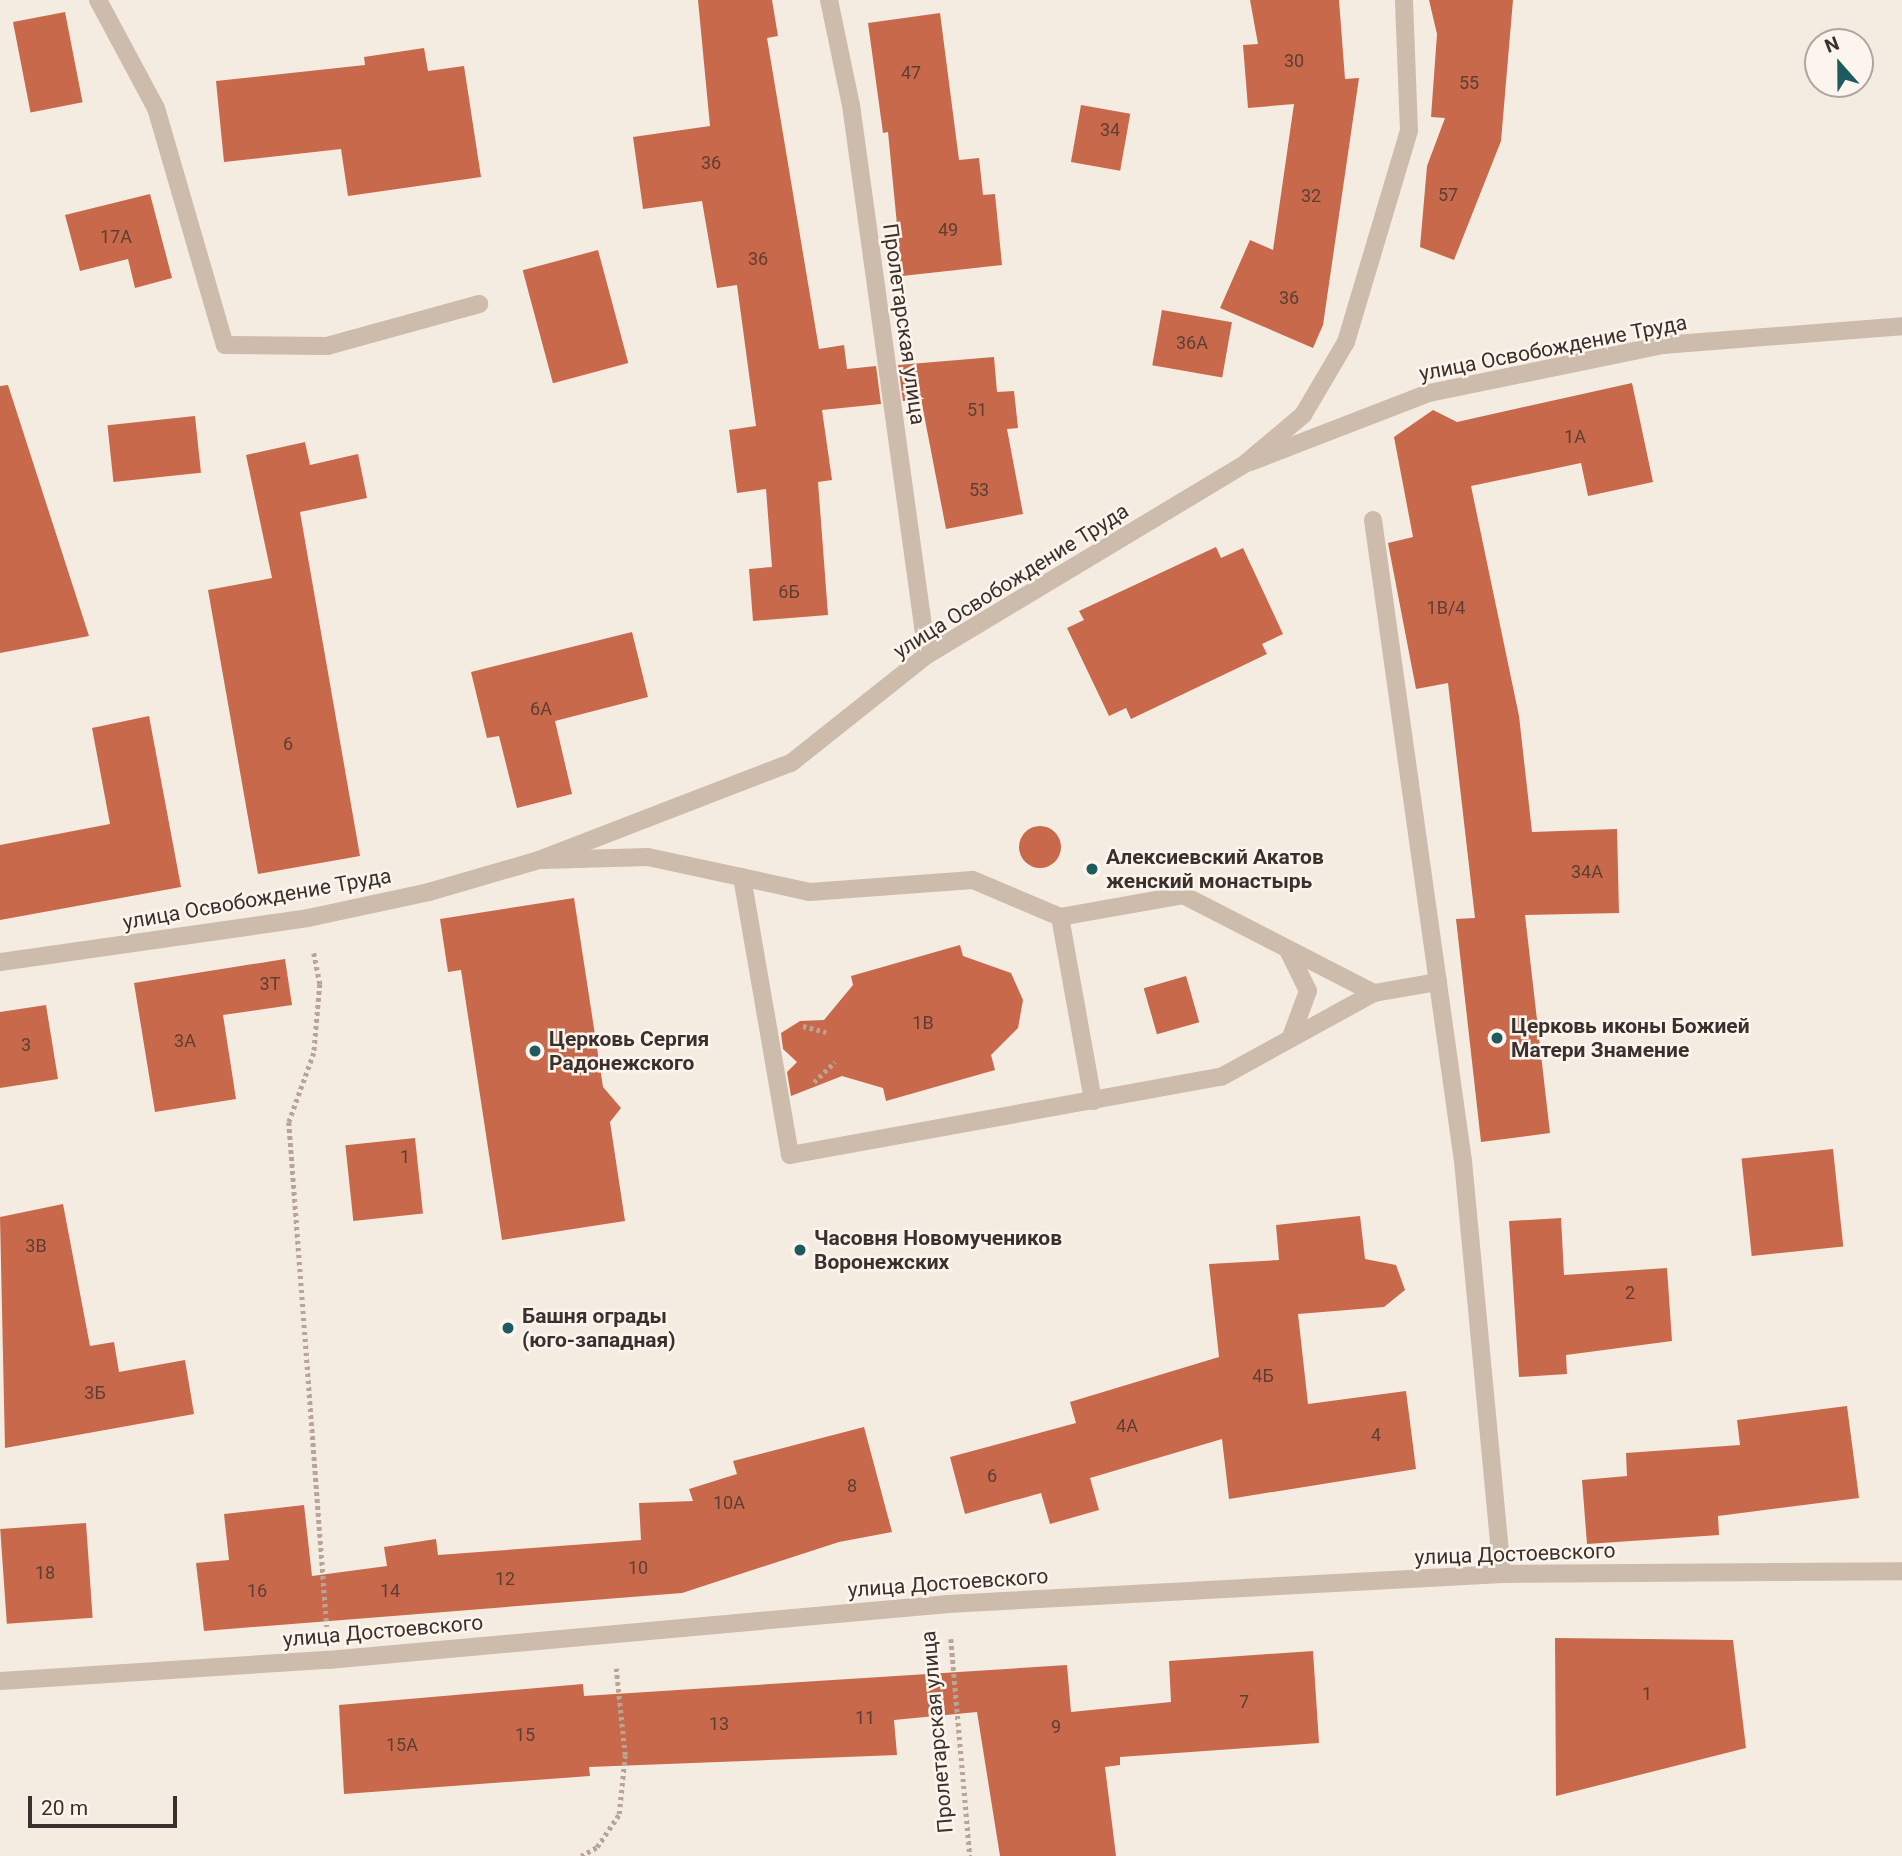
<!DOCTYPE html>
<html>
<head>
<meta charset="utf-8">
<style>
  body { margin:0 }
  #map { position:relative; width:1902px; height:1856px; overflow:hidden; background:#f4ebe1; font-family:Roboto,sans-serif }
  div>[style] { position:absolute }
  .building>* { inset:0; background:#c8694b; transform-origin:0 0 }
  .round { border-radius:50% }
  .path>* { height:4.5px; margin-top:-2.25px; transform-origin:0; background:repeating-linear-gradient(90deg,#b9a596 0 3.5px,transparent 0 7px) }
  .service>* { height:18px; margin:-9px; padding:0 9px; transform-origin:9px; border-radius:9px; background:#cdbbac }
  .pedestrian>* { height:18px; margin:-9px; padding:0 9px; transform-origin:9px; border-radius:9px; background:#cdbbac }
  .minor>* { height:18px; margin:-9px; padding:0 9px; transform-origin:9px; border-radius:9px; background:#cdbbac }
  .dots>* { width:19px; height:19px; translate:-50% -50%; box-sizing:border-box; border:4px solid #fbf5ee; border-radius:50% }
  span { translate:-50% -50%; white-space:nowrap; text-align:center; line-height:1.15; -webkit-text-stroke:5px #fbf5ee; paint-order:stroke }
  .number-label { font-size:18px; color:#5e3e33 }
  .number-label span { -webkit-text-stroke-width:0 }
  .street-label { font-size:21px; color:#3b302b }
  .poi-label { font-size:21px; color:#3b302b; font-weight:700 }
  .left { translate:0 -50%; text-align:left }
  .north { position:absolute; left:1804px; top:28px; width:70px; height:70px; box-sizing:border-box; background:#fbf5ee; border:2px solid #aea6a0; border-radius:50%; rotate:339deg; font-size:19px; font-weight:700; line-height:28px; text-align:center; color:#3b302b }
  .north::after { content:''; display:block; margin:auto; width:24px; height:32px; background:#1f5a5e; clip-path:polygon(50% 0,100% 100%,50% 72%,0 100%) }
  .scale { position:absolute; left:28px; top:1796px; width:149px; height:32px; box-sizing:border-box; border:4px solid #3b302b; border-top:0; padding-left:9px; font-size:21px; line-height:24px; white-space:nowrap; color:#3b302b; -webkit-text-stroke:5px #fbf5ee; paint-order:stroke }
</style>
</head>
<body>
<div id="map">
  <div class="building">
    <div style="clip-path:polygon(698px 0,772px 0,778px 36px,767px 38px,819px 349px,844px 345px,847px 369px,876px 366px,881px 404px,822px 410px,832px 480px,818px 482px,828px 615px,753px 621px,749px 569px,772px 567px,766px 489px,737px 493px,729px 430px,756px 426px,737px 285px,717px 288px,702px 201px,643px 209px,633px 137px,710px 126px)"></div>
    <div style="clip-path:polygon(1250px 0,1339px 0,1345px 79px,1359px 78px,1323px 325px,1313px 348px,1220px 308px,1250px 240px,1273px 250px,1294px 104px,1248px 108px,1243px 45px,1258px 44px)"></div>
    <div style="clip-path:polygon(1429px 0,1513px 0,1501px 141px,1454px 260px,1420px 247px,1427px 166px,1445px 118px,1431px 117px,1437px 34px)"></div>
    <div style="left:65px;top:12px;width:92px;height:53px;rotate:79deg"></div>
    <div style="clip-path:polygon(940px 13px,959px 160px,979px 158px,983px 195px,995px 194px,1002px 265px,902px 276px,888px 132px,883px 133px,868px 23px)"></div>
    <div style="clip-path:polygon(424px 48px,428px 71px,464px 66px,481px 177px,348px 196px,341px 149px,224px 162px,216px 81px,365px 65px,364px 57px)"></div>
    <div style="left:1081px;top:105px;width:50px;height:58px;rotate:10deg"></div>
    <div style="clip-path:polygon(150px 194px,172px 278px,135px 288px,128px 259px,80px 271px,65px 215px)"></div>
    <div style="left:598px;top:250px;width:117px;height:78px;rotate:75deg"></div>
    <div style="left:1162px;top:310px;width:71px;height:56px;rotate:10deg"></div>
    <div style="clip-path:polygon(994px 357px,997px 392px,1014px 391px,1018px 428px,1007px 429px,1023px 514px,946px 529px,921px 399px,903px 401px,898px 365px)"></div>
    <div style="clip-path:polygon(1632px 383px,1653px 482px,1588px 496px,1581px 463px,1471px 486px,1519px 716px,1532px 832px,1617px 829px,1619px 913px,1525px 915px,1550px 1133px,1481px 1142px,1456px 919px,1475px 918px,1448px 683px,1416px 689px,1388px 543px,1413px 537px,1394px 437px,1433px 410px,1457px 422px)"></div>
    <div style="clip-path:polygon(8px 385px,89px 636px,0 653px,0 386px)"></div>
    <div style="left:195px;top:416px;width:57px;height:88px;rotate:84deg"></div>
    <div style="clip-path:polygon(305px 442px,310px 465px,358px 454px,367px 498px,300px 512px,360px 856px,258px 874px,208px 590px,272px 578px,246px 455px)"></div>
    <div style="clip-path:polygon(1216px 547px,1221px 558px,1243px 548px,1283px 634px,1262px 644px,1267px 654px,1131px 719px,1126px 708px,1109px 716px,1067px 628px,1084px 620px,1079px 611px)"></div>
    <div style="clip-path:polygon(632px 632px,648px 697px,555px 721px,572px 794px,517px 808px,499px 736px,487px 738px,471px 672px)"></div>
    <div style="clip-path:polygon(149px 716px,181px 887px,0 920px,0 845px,110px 824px,92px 728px)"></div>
    <div class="round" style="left:1019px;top:826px;width:42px;height:42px"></div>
    <div style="clip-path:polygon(574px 898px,603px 1087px,621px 1108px,610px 1122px,625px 1221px,502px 1240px,461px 970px,448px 972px,440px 919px)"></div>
    <div style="clip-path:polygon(960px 945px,963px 956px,1011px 973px,1023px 1000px,1018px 1028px,991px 1055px,995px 1070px,886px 1101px,883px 1088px,842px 1076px,791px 1096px,787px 1072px,797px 1062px,783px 1049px,781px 1033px,800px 1021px,824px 1020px,853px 985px,851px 976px)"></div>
    <div style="clip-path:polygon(285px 959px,292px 1005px,223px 1015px,236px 1099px,155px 1112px,134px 983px)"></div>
    <div style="left:1186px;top:976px;width:48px;height:44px;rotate:74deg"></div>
    <div style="clip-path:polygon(46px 1005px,58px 1079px,0 1088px,0 1012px)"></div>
    <div style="left:415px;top:1138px;width:76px;height:70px;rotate:84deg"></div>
    <div style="left:1833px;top:1149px;width:98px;height:92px;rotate:84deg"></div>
    <div style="clip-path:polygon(63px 1204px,90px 1346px,114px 1342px,119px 1372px,185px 1360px,194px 1414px,5px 1448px,0 1217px)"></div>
    <div style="clip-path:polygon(1360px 1216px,1365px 1259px,1396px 1265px,1405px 1290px,1384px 1307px,1298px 1314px,1308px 1404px,1406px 1391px,1416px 1469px,1229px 1499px,1222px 1439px,1090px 1478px,1099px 1510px,1050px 1524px,1041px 1493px,965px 1514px,950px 1457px,1076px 1423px,1070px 1402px,1219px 1357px,1209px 1264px,1279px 1260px,1276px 1225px)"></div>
    <div style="clip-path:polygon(1561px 1218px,1564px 1275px,1667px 1268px,1672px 1341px,1566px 1355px,1567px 1374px,1519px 1377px,1509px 1221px)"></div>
    <div style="clip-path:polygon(1847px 1406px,1859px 1498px,1718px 1516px,1719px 1535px,1587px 1544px,1582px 1480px,1627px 1476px,1626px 1453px,1740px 1445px,1737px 1420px)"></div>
    <div style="clip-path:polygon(864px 1427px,892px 1532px,839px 1542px,682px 1593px,204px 1631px,196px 1563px,229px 1560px,224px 1514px,304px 1505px,312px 1576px,387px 1566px,384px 1547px,436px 1539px,438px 1555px,641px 1540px,639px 1503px,693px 1501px,689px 1489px,737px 1474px,733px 1461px)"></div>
    <div style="left:86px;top:1523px;width:95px;height:86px;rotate:86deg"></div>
    <div style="clip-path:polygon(1555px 1638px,1733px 1640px,1746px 1748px,1556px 1796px)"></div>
    <div style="clip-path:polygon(1313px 1651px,1319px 1743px,1120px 1757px,1120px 1765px,1105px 1767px,1116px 1856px,1000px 1856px,977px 1712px,894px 1720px,897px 1755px,589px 1767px,590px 1776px,344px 1794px,339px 1705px,583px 1684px,584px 1696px,1067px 1665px,1071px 1712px,1171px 1702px,1169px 1661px)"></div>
  </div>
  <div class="path">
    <div style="left:314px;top:953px;width:32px;rotate:79deg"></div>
    <div style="left:320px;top:984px;width:69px;rotate:95deg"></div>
    <div style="left:314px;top:1053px;width:73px;rotate:109.9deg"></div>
    <div style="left:289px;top:1122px;width:506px;rotate:85.7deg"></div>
    <div style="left:803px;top:1026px;width:24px;rotate:15deg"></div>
    <div style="left:814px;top:1082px;width:29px;rotate:-44deg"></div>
    <div style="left:951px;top:1639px;width:218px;rotate:85deg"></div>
    <div style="left:581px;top:1856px;width:18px;rotate:-29deg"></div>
    <div style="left:597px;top:1847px;width:40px;rotate:-56deg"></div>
    <div style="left:619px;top:1814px;width:59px;rotate:-84.2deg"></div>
    <div style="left:625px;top:1755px;width:87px;rotate:-95.9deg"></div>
  </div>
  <div class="service">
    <div style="left:98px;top:0;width:123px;rotate:61.8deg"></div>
    <div style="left:156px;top:108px;width:247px;rotate:73.8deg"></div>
    <div style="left:225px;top:345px;width:102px;rotate:0.6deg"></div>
    <div style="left:327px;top:346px;width:158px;rotate:-15.4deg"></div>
    <div style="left:1373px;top:520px;width:647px;rotate:82.01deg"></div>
    <div style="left:1463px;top:1161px;width:415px;rotate:84.6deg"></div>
    <div style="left:543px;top:860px;width:105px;rotate:-1.6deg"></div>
    <div style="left:648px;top:857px;width:166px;rotate:12.2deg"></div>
    <div style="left:810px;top:892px;width:163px;rotate:-4.2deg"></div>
    <div style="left:973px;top:880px;width:95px;rotate:23deg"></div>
    <div style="left:1060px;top:917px;width:125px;rotate:-10.1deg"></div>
    <div style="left:1183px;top:895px;width:215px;rotate:27.2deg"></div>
    <div style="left:1374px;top:993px;width:65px;rotate:-9.8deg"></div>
    <div style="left:742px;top:877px;width:282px;rotate:80.2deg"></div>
    <div style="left:790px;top:1155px;width:438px;rotate:-10.3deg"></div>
    <div style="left:1221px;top:1077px;width:175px;rotate:-28.8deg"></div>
    <div style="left:1060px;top:917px;width:187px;rotate:79.8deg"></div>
    <div style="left:1289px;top:952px;width:43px;rotate:64deg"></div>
    <div style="left:1308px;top:991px;width:49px;rotate:110.3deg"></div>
  </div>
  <div class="pedestrian">
    <div style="left:1250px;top:462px;width:192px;rotate:-21.1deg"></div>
    <div style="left:1429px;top:393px;width:239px;rotate:-11.6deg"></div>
    <div style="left:1663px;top:345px;width:240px;rotate:-4.5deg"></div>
  </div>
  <div class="minor">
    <div style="left:829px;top:0;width:107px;rotate:78.2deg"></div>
    <div style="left:851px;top:105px;width:555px;rotate:82.13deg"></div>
    <div style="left:0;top:962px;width:311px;rotate:-8.1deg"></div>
    <div style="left:308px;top:918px;width:124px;rotate:-12.1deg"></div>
    <div style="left:429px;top:892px;width:115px;rotate:-16.2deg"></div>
    <div style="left:539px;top:860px;width:270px;rotate:-21.1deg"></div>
    <div style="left:791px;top:763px;width:174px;rotate:-38.5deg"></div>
    <div style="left:927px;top:655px;width:372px;rotate:-31deg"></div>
    <div style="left:1246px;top:463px;width:75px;rotate:-40.1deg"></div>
    <div style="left:1303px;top:415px;width:85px;rotate:-59.5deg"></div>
    <div style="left:1346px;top:342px;width:220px;rotate:-73.4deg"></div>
    <div style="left:1409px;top:131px;width:131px;rotate:-92.2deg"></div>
    <div style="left:0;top:1681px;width:329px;rotate:-3.7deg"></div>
    <div style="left:328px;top:1660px;width:623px;rotate:-5.16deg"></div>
    <div style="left:948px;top:1604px;width:555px;rotate:-3.1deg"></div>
    <div style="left:1502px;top:1574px;width:400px;rotate:-0.4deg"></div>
  </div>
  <div class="dots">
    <div style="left:1092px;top:869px;background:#1f5a5e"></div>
    <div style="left:1497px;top:1038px;background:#1f5a5e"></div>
    <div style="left:535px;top:1051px;background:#1f5a5e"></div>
    <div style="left:800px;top:1250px;background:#1f5a5e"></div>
    <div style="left:508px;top:1328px;background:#1f5a5e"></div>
  </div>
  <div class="number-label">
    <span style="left:1294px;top:61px">30</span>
    <span style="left:911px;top:73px">47</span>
    <span style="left:1469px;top:83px">55</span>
    <span style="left:1110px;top:130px">34</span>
    <span style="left:711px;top:163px">36</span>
    <span style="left:1448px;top:195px">57</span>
    <span style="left:1311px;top:196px">32</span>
    <span style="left:948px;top:230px">49</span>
    <span style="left:116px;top:237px">17А</span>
    <span style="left:758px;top:259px">36</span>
    <span style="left:1289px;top:298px">36</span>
    <span style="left:1192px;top:343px">36А</span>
    <span style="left:977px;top:410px">51</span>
    <span style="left:1575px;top:437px">1А</span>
    <span style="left:979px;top:490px">53</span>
    <span style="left:789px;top:592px">6Б</span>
    <span style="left:1446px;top:608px">1В/4</span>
    <span style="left:541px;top:709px">6А</span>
    <span style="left:288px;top:744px">6</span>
    <span style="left:1587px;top:872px">34А</span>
    <span style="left:270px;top:984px">3Т</span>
    <span style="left:923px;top:1023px">1В</span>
    <span style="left:185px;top:1041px">3А</span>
    <span style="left:26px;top:1045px">3</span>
    <span style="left:405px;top:1157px">1</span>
    <span style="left:36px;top:1246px">3В</span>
    <span style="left:1630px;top:1293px">2</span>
    <span style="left:1263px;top:1376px">4Б</span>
    <span style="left:95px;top:1393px">3Б</span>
    <span style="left:1127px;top:1426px">4А</span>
    <span style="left:1376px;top:1435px">4</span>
    <span style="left:992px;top:1476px">6</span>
    <span style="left:852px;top:1486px">8</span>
    <span style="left:729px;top:1503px">10А</span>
    <span style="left:638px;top:1568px">10</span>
    <span style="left:45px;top:1573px">18</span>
    <span style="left:505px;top:1579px">12</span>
    <span style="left:257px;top:1591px">16</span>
    <span style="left:390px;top:1591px">14</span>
    <span style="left:1647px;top:1694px">1</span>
    <span style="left:1244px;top:1702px">7</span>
    <span style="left:865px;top:1718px">11</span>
    <span style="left:719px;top:1724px">13</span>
    <span style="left:1056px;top:1727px">9</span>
    <span style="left:525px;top:1735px">15</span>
    <span style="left:402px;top:1745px">15А</span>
  </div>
  <div class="street-label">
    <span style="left:904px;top:324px;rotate:82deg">Пролетарская улица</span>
    <span style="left:1553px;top:348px;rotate:-11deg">улица Освобождение Труда</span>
    <span style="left:1011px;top:581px;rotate:-32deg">улица Освобождение Труда</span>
    <span style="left:257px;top:899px;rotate:-10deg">улица Освобождение Труда</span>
    <span style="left:1515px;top:1554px;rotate:-2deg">улица Достоевского</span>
    <span style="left:948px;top:1583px;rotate:-4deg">улица Достоевского</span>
    <span style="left:383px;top:1631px;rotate:-5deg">улица Достоевского</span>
    <span style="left:937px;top:1732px;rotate:-95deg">Пролетарская улица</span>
  </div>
  <div class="poi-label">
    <span class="left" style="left:1106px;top:869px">Алексиевский Акатов<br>женский монастырь</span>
    <span class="left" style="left:1511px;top:1038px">Церковь иконы Божией<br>Матери Знамение</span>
    <span class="left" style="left:549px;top:1051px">Церковь Сергия<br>Радонежского</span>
    <span class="left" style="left:814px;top:1250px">Часовня Новомучеников<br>Воронежских</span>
    <span class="left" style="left:522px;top:1328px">Башня ограды<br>(юго-западная)</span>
  </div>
  <div class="north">N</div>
  <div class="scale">20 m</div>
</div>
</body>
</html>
